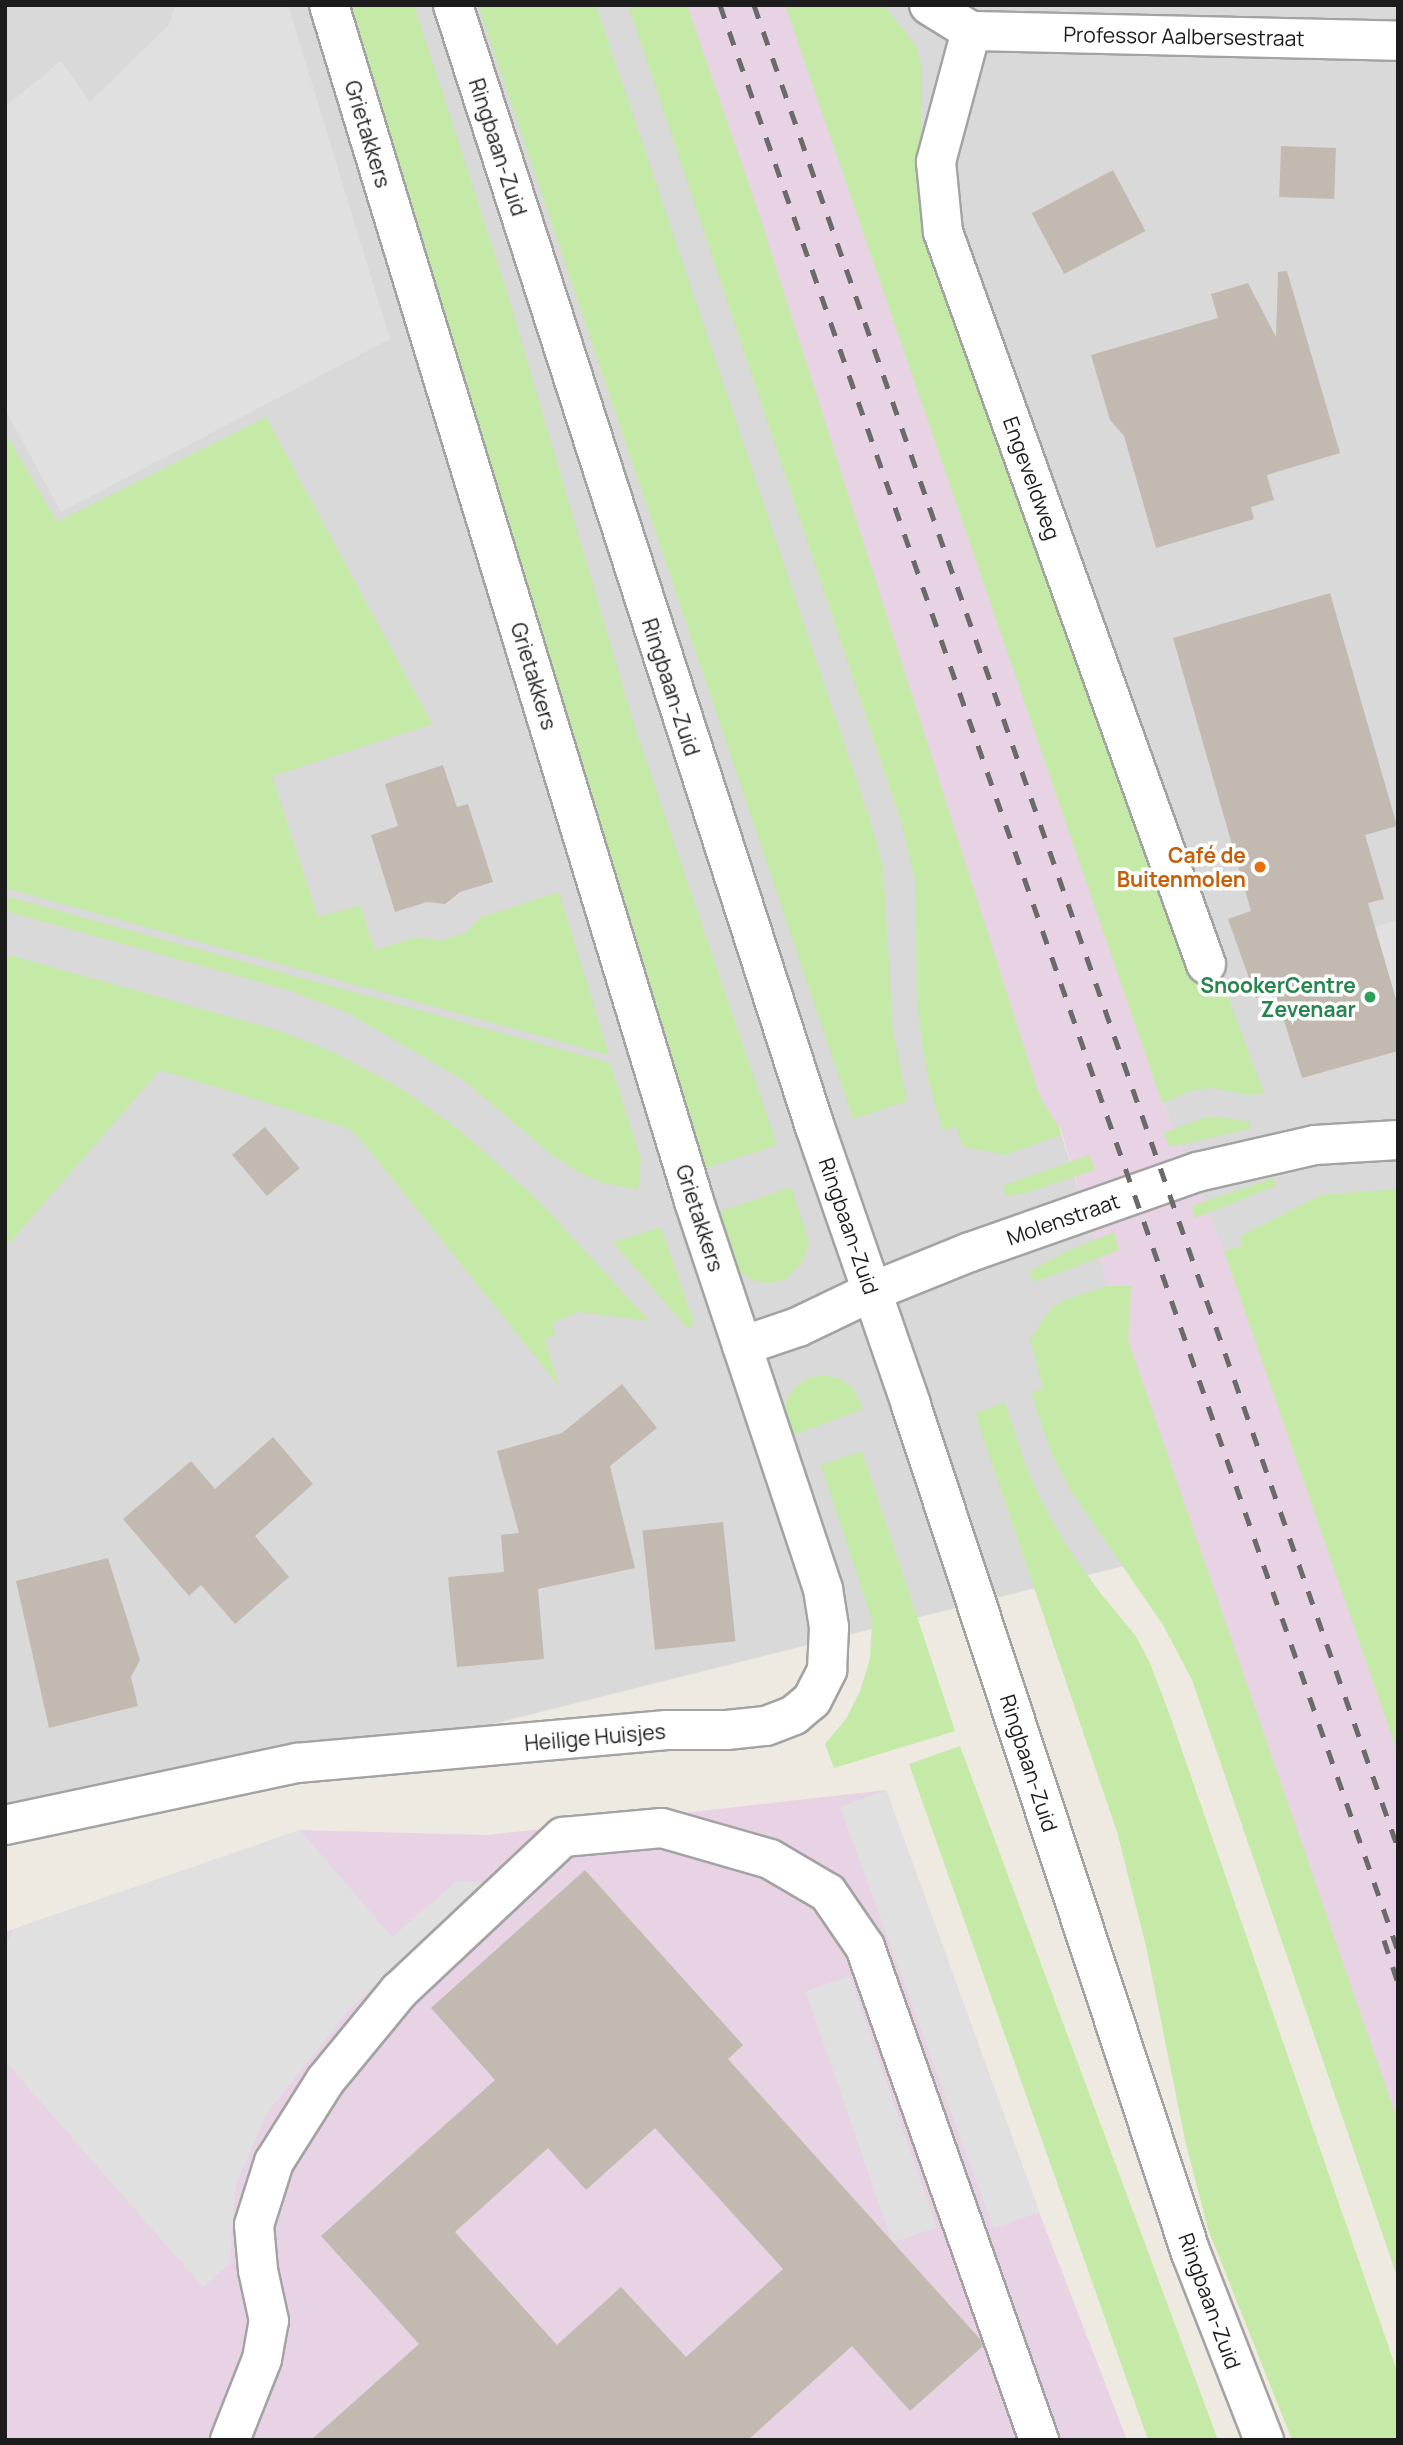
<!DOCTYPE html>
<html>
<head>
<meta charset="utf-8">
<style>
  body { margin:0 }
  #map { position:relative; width:1403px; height:2445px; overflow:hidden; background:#eeeae2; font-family:Manrope,sans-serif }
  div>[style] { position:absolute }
  .residential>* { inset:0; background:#dad9d9 }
  .industrial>* { inset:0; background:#e7d3e3 }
  .grass>* { inset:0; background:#c5e9a6 }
  .parking>* { inset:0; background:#e0e0e0; transform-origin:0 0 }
  .building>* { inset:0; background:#c2bab1; transform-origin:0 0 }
  .roads { filter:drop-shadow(2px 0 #a3a3a3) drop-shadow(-2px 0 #a3a3a3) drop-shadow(0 2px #a3a3a3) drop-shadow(0 -2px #a3a3a3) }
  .minor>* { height:38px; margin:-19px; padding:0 19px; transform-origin:19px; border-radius:19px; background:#fff }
  .rail>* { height:5px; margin-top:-2.5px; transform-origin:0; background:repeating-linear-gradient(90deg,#6a6a6a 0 14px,transparent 0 28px) }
  .dots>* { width:19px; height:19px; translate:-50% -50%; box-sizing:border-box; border:4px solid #fff; border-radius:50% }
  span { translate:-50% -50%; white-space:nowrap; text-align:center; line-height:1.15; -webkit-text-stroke:7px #fff; paint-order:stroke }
  .street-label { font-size:21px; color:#1c1c1c }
  .food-label { font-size:21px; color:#c56008; font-weight:700 }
  .right { translate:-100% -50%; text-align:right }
  .leisure-label { font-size:21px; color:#27864d; font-weight:700 }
  .frame { position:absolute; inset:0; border:7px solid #1c1c1c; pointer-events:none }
</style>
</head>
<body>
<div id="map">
  <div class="residential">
    <div style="clip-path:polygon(5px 5px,635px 5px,1059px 1127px,1120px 1323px,1164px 1556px,5px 1846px)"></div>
    <div style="clip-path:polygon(842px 5px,1398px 5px,1398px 1633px,1259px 1240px,1224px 1251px,1161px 1098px)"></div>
  </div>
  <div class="industrial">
    <div style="clip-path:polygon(635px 5px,842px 5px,1161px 1098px,1224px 1250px,1242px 1245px,1398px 1633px,1398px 2247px,1060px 1127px,1023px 1140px)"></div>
    <div style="clip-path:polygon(886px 1790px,1039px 2212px,1127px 2440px,5px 2440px,5px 1932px,300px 1830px,488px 1835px)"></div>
  </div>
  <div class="grass">
    <div style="clip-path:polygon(349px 5px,414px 5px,506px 289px,636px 731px,777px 1145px,703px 1169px)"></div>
    <div style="clip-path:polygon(478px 5px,596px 5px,870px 820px,883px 867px,893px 1032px,907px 1101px,853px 1119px)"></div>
    <div style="clip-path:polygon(628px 5px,687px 5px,758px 211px,1040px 1097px,1059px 1127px,1061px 1135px,1005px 1155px,963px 1147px,956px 1126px,943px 1131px,929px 1084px,922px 1043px,917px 1002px,915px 881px,902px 825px)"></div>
    <div style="clip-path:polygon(785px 5px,884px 5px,916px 46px,921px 65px,921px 185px,1054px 589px,1189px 980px,1218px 971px,1264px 1093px,1247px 1095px,1213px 1088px,1193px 1090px,1162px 1103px)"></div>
    <div style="clip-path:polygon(266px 417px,432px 724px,272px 776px,318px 917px,360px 905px,375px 950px,417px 937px,440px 941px,465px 933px,481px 917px,559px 892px,609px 1055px,5px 888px,5px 432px,57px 522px)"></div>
    <div style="clip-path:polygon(5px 896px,610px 1063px,641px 1159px,638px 1190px,603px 1183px,580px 1173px,553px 1156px,463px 1080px,346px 1012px,284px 989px,5px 911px)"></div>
    <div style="clip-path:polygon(5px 954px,277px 1030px,333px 1052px,395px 1085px,457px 1128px,539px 1201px,649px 1321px,579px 1312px,552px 1323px,555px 1335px,545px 1339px,559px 1386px,365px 1145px,348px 1128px,160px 1070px,5px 1248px)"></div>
    <div style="clip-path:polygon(1219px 1117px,1251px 1122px,1249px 1129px,1170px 1147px,1163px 1133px,1204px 1118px)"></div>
    <div style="clip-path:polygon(1089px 1155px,1095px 1170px,1025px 1193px,1006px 1196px,1002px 1186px)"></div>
    <div style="clip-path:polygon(1274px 1178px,1276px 1186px,1195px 1218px,1191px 1206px)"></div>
    <div style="clip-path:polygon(791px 1187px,809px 1242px,803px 1261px,786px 1279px,770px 1283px,754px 1281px,740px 1272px,730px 1257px,716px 1213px)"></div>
    <div style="clip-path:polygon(1398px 1189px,1398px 1754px,1224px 1251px,1242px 1245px,1240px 1236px,1321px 1195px)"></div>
    <div style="clip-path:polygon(661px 1227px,694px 1323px,688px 1329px,614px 1244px,614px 1242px)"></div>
    <div style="clip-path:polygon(1114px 1232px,1119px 1250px,1034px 1282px,1028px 1272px,1069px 1250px)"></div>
    <div style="clip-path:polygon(1107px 1286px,1131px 1286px,1128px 1340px,1398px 2122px,1398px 2279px,1192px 1680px,1163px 1625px,1071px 1491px,1052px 1455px,1031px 1393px,1043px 1388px,1030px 1339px,1050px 1309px,1064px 1300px)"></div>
    <div style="clip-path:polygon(824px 1375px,840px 1379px,853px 1388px,863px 1409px,790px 1436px,783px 1417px,786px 1400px,795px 1387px,808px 1378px)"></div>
    <div style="clip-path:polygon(1005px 1402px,1025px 1464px,1041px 1500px,1066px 1545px,1101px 1594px,1135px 1635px,1149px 1661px,1169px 1713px,1398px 2374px,1398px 2440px,1292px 2440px,1208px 2229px,1185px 2140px,1146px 1946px,1117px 1832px,978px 1423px,976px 1413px)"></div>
    <div style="clip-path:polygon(862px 1451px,955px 1731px,834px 1768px,825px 1744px,846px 1719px,860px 1691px,870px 1659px,872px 1620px,821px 1465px)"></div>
    <div style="clip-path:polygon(960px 1746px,1218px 2440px,1148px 2440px,909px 1764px)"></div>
  </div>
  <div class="parking">
    <div style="clip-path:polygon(175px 5px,288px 5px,390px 339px,61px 512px,5px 409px,5px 107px,61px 61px,90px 102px,169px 25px)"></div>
    <div style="clip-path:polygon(1398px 920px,1398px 1014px,1375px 927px)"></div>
    <div style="left:886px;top:1790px;width:449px;height:49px;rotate:70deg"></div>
    <div style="clip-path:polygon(300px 1830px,392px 1937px,457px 1881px,484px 1882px,347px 2012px,267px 2113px,236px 2185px,229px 2264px,203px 2287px,5px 2061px,5px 1949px,13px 1930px)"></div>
    <div style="left:850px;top:1976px;width:266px;height:47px;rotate:71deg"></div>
  </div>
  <div class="building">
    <div style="left:1281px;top:146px;width:55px;height:51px;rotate:2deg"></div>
    <div style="left:1113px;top:170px;width:69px;height:92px;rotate:62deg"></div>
    <div style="clip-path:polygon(1287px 271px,1340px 453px,1267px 475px,1274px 500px,1251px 507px,1254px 519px,1156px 548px,1124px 436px,1110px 420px,1091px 355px,1218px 318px,1211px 294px,1248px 283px,1276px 337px,1278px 272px)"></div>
    <div style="clip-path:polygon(1330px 593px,1397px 826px,1365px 835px,1384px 899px,1368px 903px,1398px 1006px,1398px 1051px,1302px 1078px,1275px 992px,1256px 998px,1228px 919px,1251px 911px,1173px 638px)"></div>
    <div style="clip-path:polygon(443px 765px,457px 807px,468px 804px,493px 882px,460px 892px,445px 904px,427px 902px,395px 912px,371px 835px,398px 826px,385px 784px)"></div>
    <div style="left:265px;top:1127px;width:54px;height:43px;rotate:50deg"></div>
    <div style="clip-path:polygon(622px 1384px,657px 1428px,610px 1466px,635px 1568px,538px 1589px,544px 1659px,457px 1667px,448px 1577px,504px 1572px,501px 1535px,519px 1533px,497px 1451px,562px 1433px)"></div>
    <div style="clip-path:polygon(273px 1437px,313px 1484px,255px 1536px,289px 1577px,235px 1624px,201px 1585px,189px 1596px,123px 1519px,191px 1461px,215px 1489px)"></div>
    <div style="left:723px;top:1522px;width:120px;height:81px;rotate:84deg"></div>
    <div style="clip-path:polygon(108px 1558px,140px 1660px,131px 1677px,138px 1706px,49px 1728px,16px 1581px)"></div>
    <div style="clip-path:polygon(evenodd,585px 1870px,743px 2045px,728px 2059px,980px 2339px,983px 2346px,910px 2411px,852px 2346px,748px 2440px,311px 2440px,419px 2344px,321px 2236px,495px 2080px,431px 2008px,585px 1870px,655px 2128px,783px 2269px,686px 2357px,621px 2287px,557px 2345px,455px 2232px,548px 2148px,586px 2190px,655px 2128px)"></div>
  </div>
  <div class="roads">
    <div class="minor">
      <div style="left:453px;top:5px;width:1179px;rotate:72.12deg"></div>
      <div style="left:815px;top:1127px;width:294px;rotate:70.9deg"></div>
      <div style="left:911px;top:1405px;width:893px;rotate:71.73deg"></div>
      <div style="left:1191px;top:2253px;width:201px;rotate:68.7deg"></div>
      <div style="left:929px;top:5px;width:49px;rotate:31.8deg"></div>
      <div style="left:971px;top:31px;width:136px;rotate:105deg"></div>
      <div style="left:936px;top:162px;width:70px;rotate:84.3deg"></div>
      <div style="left:943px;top:232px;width:778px;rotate:70.24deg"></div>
      <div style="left:971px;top:31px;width:427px;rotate:1.3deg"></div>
      <div style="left:742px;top:1346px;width:59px;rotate:-18.7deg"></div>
      <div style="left:798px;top:1327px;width:81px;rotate:-25.6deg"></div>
      <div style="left:871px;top:1292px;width:107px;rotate:-22deg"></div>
      <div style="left:970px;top:1252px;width:241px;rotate:-19.4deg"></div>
      <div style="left:1197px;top:1172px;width:121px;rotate:-12.9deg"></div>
      <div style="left:1315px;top:1145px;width:83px;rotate:-3.4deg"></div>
      <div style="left:5px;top:1825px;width:299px;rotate:-12deg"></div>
      <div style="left:297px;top:1763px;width:371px;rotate:-5.1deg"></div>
      <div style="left:667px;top:1730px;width:60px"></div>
      <div style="left:727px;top:1730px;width:39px;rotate:-6deg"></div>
      <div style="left:766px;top:1726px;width:30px;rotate:-21deg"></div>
      <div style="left:794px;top:1715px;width:23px;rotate:-40deg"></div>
      <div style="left:812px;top:1700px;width:34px;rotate:-63deg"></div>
      <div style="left:827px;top:1670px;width:43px;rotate:-87.3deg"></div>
      <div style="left:829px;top:1627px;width:38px;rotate:-99deg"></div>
      <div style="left:823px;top:1589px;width:409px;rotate:-108.4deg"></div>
      <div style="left:694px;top:1201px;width:1250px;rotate:-106.97deg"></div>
      <div style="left:230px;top:2440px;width:87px;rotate:-68.4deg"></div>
      <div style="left:262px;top:2359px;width:39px;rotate:-80deg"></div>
      <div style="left:269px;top:2321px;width:52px;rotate:-102.2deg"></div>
      <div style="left:258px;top:2270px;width:45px;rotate:-95.1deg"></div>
      <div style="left:254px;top:2225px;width:66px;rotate:-72.4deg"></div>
      <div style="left:274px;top:2162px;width:96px;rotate:-57.8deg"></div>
      <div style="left:325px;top:2081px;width:117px;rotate:-50.6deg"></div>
      <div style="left:399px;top:1991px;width:225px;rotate:-43.2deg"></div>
      <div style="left:563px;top:1837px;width:99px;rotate:-5.2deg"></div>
      <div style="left:662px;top:1828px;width:112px;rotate:16deg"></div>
      <div style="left:770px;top:1859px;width:67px;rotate:30.4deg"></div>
      <div style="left:828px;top:1893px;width:65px;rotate:55.6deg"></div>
      <div style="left:865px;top:1947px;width:523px;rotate:70.56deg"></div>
    </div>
  </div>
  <div class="rail">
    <div style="left:720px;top:5px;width:2061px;rotate:70.79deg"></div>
    <div style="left:754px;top:5px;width:1952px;rotate:70.74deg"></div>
    <div style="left:1384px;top:1940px;width:45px;rotate:72deg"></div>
  </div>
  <div class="dots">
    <div style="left:1260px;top:867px;background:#e8710a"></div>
    <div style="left:1370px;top:997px;background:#2e9e5b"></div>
  </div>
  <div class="street-label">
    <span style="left:1184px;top:36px;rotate:1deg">Professor Aalbersestraat</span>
    <span style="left:368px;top:134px;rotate:73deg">Grietakkers</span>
    <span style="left:498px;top:147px;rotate:72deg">Ringbaan-Zuid</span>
    <span style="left:1032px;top:478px;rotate:70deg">Engeveldweg</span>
    <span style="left:534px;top:676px;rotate:73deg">Grietakkers</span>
    <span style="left:671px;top:687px;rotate:72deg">Ringbaan-Zuid</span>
    <span style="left:700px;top:1218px;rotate:72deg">Grietakkers</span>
    <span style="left:1063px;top:1219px;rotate:-19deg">Molenstraat</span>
    <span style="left:849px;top:1226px;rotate:71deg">Ringbaan-Zuid</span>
    <span style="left:595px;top:1737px;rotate:-5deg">Heilige Huisjes</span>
    <span style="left:1029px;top:1763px;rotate:72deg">Ringbaan-Zuid</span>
    <span style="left:1210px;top:2301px;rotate:70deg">Ringbaan-Zuid</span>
  </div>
  <div class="food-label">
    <span class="right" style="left:1246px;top:867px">Café de<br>Buitenmolen</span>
  </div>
  <div class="leisure-label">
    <span class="right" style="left:1356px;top:997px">SnookerCentre<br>Zevenaar</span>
  </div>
  <div class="frame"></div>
</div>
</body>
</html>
